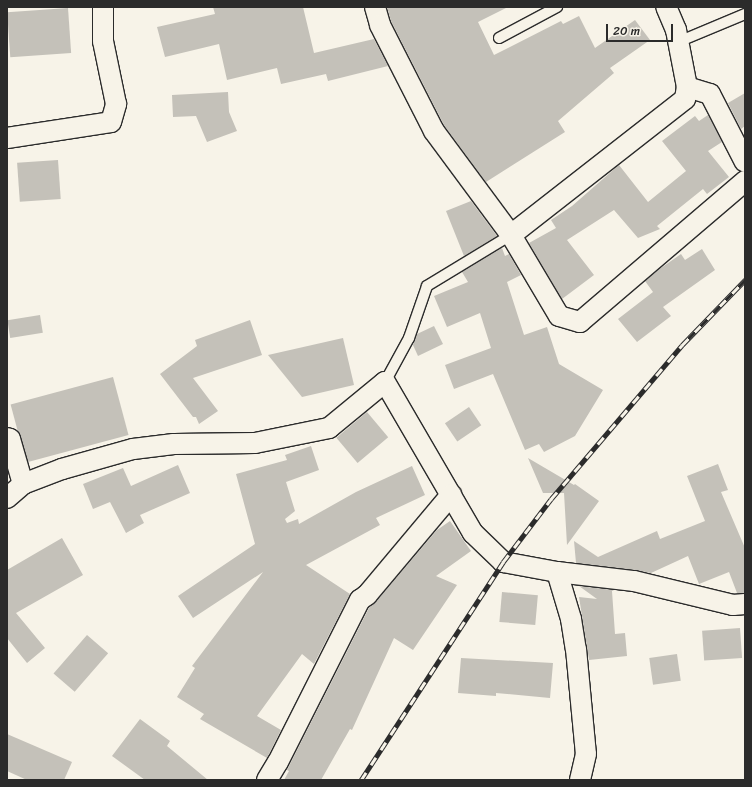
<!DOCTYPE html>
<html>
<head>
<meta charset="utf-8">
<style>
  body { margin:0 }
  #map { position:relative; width:752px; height:787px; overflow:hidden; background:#f7f3e8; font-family:Sriracha,sans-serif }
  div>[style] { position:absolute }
  .building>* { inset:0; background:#c4c1b9; transform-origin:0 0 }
  .roads { filter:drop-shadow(1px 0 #2b2b2b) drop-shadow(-1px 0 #2b2b2b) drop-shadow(0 1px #2b2b2b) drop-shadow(0 -1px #2b2b2b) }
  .lane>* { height:10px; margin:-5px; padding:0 5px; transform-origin:5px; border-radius:5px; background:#f7f3e8 }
  .street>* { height:20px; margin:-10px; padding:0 10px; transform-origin:10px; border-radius:10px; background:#f7f3e8 }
  .rail>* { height:4.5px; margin-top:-2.25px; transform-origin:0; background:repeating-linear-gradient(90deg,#f7f3e8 0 9px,#2b2b2b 0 18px); box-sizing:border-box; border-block:1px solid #2b2b2b }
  span { translate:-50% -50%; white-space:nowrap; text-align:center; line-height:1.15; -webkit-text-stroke:3.5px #f7f3e8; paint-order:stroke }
  .frame { position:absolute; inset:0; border:8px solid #2b2b2b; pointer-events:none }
  .scale { position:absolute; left:606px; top:24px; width:67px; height:18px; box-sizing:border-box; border:2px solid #2b2b2b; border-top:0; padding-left:5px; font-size:12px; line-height:14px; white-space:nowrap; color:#2b2b2b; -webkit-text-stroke:3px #f7f3e8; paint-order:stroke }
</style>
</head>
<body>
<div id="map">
  <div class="building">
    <div style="clip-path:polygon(213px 7px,303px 7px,314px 53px,374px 39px,388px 66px,328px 81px,326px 74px,281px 84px,277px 68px,227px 80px,219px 44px,165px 57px,157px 27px,215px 14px)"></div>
    <div style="clip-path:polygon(387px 7px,508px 7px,478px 22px,494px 55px,561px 21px,563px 24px,579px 16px,595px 48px,635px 20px,650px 40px,610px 68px,614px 73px,558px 121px,565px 132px,486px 182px,444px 125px,391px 21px)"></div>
    <div style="left:68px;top:8px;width:45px;height:61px;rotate:86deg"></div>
    <div style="clip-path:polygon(228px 92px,229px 112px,237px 131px,207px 142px,196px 116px,173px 117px,172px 95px)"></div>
    <div style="clip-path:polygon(745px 93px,745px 126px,741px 129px,728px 103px)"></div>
    <div style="clip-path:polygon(708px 115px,722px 142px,708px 151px,729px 177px,707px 194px,703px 189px,657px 226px,660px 229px,638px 238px,614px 210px,567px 240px,594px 275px,562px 299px,529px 243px,556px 228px,551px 220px,572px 206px,619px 165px,648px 202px,686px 171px,662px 141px,695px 116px,699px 121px)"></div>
    <div style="left:58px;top:160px;width:39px;height:41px;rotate:86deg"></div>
    <div style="clip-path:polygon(471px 201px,497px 236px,464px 256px,446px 211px)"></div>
    <div style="clip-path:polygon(502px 248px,505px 256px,509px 254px,521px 275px,507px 282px,524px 335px,547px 327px,559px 364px,603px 390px,575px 436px,544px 452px,539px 444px,525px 450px,493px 374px,454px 389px,445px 365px,491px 348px,480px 313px,447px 327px,434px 296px,468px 282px,462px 272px)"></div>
    <div style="clip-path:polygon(702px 249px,715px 270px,663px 307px,671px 316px,637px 342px,618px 319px,653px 292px,645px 281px,661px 268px,681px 254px,685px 260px)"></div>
    <div style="left:40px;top:315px;width:18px;height:33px;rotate:81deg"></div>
    <div style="clip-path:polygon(250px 320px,262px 355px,193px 378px,218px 411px,199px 424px,196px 417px,193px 417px,160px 374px,197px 346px,195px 340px)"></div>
    <div style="clip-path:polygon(434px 326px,443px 344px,418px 356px,413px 345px,417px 334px)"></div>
    <div style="clip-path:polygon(343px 338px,354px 385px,302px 397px,268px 355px)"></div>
    <div style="left:113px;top:377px;width:60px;height:106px;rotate:75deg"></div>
    <div style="left:469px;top:407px;width:22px;height:29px;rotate:56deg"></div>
    <div style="left:367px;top:412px;width:33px;height:40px;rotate:50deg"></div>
    <div style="clip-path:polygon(311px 446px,319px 470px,286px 482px,295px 511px,285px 519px,287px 523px,298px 519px,299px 524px,356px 492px,412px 466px,425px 495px,376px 518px,380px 525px,306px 565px,350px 594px,314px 664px,302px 654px,257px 716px,281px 730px,267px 758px,200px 719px,204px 714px,177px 697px,195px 668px,192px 666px,263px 572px,193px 618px,178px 596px,255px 544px,236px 474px,287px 460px,285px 455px)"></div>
    <div style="clip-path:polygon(528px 458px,574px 485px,575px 484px,599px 501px,567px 545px,564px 493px,543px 493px)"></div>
    <div style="clip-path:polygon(718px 464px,728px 490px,721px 492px,745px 548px,745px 593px,737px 593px,729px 572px,699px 584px,688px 556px,651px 573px,635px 570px,576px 563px,574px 541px,598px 557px,657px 531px,660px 539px,705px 521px,687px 476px)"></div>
    <div style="clip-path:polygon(178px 465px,190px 493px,140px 515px,144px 523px,126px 533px,110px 502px,93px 509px,83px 484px,123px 468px,131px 486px)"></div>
    <div style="clip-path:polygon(450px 521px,471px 551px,436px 576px,457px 585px,413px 650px,394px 638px,352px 730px,350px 729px,321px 780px,284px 780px,289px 771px,287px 770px,369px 608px,376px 602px,437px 530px)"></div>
    <div style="clip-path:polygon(62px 538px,83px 575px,16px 613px,45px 648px,27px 663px,7px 638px,7px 570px)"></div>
    <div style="clip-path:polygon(579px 586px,614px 590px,612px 591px,615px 634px,625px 633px,627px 656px,589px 660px,579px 597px,597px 599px)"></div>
    <div style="left:502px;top:592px;width:36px;height:30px;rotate:5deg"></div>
    <div style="left:740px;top:628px;width:30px;height:38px;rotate:86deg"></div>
    <div style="left:87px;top:635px;width:28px;height:51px;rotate:41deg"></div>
    <div style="left:677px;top:654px;width:27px;height:28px;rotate:82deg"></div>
    <div style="clip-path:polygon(461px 658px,553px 663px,550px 698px,496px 693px,496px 696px,458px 693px)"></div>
    <div style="clip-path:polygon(140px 719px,170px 741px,167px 746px,208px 780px,145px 780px,112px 756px)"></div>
    <div style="clip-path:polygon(7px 734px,72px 762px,64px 780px,27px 780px,7px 771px)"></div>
  </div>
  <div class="roads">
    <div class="lane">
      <div style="left:499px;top:38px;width:66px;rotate:-28.1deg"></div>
      <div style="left:678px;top:42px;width:73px;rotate:-22.7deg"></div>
      <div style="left:385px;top:382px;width:50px;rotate:-61.4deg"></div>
      <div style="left:409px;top:338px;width:55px;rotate:-70.9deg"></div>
      <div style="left:427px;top:286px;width:98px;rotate:-31.3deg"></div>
    </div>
    <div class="street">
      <div style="left:375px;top:7px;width:19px;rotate:74deg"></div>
      <div style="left:380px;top:25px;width:119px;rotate:63deg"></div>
      <div style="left:434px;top:131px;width:129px;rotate:53.5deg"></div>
      <div style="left:511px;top:235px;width:94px;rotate:59.3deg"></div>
      <div style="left:559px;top:316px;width:22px;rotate:16deg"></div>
      <div style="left:580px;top:322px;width:217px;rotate:-40.5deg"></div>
      <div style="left:687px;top:87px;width:24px;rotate:17deg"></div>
      <div style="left:710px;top:94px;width:76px;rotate:62.8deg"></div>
      <div style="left:7px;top:138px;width:105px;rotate:-8.7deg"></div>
      <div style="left:111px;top:122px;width:19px;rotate:-74deg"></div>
      <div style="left:116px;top:104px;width:64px;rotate:-101.7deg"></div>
      <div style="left:103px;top:41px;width:34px;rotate:-90deg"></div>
      <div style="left:511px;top:235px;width:221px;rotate:-38deg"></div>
      <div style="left:685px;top:99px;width:12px;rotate:-81deg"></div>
      <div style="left:687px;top:87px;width:58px;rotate:-100.9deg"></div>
      <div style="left:676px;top:30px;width:25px;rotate:-113deg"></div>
      <div style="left:7px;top:438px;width:3px;rotate:18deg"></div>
      <div style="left:10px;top:439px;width:47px;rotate:73.9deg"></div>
      <div style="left:7px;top:498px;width:21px;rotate:-41deg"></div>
      <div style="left:23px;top:484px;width:42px;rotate:-21deg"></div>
      <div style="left:62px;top:469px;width:74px;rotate:-15.7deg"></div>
      <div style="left:133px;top:449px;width:41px;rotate:-7deg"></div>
      <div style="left:174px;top:444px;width:81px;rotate:-0.7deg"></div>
      <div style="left:255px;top:443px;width:76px;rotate:-11.5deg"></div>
      <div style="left:329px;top:428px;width:72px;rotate:-39.4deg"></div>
      <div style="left:385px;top:382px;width:175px;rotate:59.8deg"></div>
      <div style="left:473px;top:533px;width:42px;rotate:44deg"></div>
      <div style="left:503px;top:562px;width:55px;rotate:10.5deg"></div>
      <div style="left:557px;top:572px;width:78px;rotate:6.7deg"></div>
      <div style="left:634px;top:581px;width:102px;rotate:13.6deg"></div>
      <div style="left:733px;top:605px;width:12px;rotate:-5deg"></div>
      <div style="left:557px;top:572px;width:49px;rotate:73.4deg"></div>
      <div style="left:571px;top:619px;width:30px;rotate:81deg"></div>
      <div style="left:576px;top:649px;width:105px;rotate:84.6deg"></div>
      <div style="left:586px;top:754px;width:27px;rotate:103deg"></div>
      <div style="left:267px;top:780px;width:21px;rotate:-59deg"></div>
      <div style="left:278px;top:762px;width:182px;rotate:-63.2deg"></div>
      <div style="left:360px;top:600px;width:9px;rotate:-36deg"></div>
      <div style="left:367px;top:595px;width:131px;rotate:-50deg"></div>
    </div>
  </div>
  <div class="rail">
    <div style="left:361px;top:780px;width:260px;rotate:-56.9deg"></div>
    <div style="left:503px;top:562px;width:79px;rotate:-52.7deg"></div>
    <div style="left:551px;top:499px;width:202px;rotate:-49.6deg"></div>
    <div style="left:682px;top:345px;width:91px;rotate:-45.9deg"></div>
  </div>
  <div class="frame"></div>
  <div class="scale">20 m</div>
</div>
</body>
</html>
